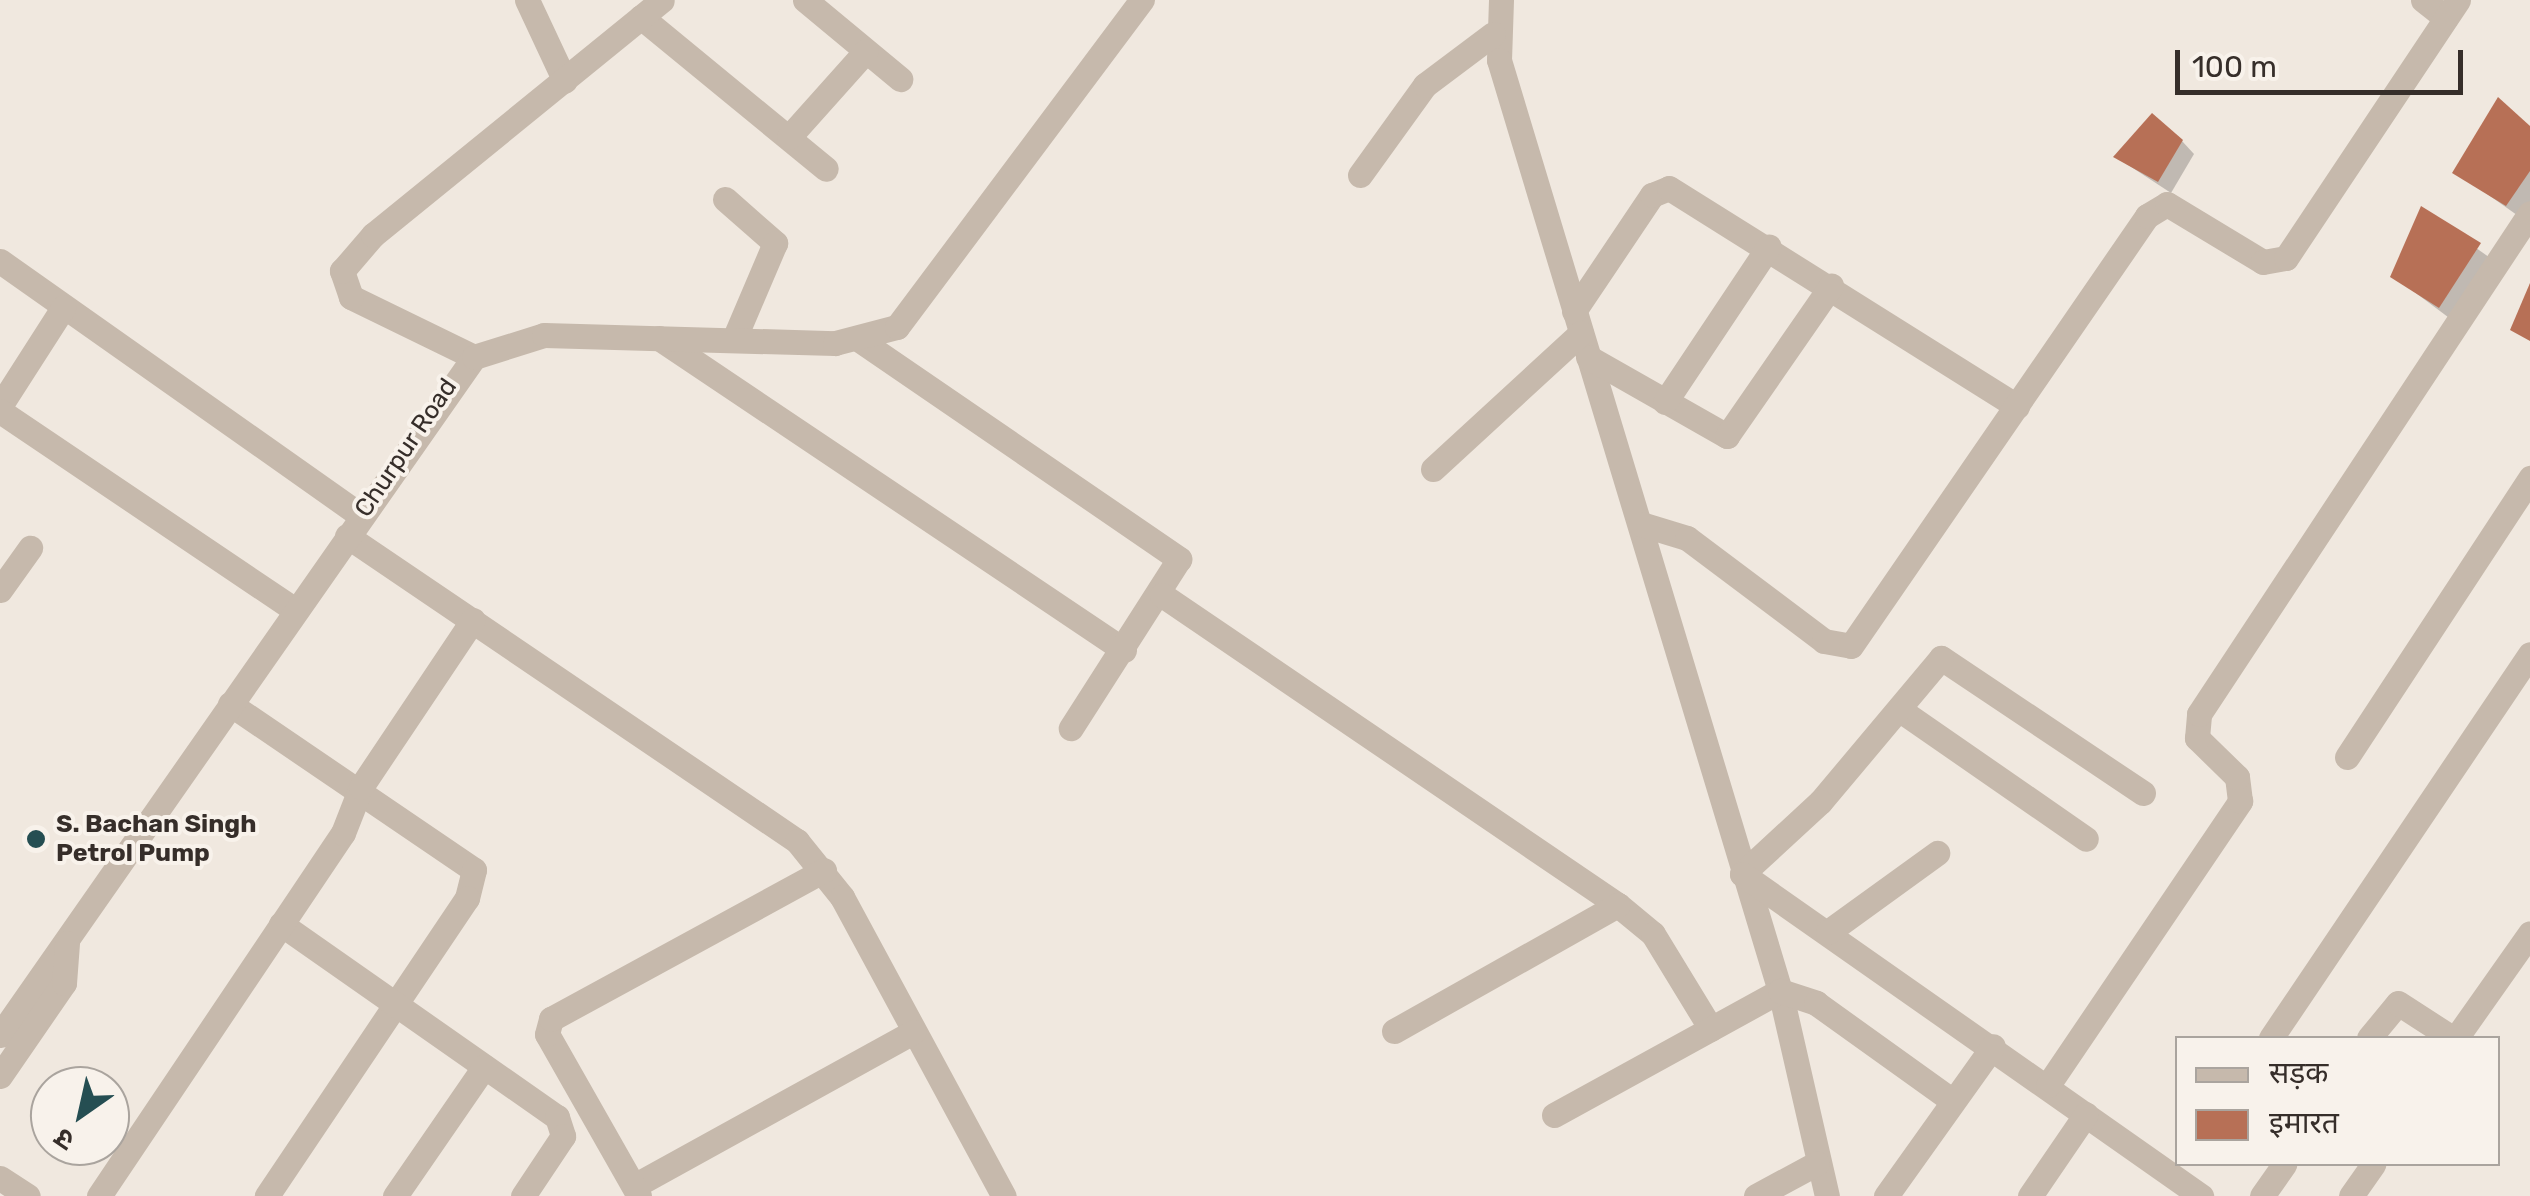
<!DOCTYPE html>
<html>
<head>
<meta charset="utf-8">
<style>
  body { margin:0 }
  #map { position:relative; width:2530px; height:1196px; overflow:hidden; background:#f0e8df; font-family:Rubik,"Noto Sans Devanagari",sans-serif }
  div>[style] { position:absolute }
  .shadow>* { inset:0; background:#0003 }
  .building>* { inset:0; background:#b77056 }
  .minor>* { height:25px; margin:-12.5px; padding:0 12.5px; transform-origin:12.5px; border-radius:12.5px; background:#c6b9ac }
  .dots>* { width:28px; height:28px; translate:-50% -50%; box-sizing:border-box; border:5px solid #f8f2eb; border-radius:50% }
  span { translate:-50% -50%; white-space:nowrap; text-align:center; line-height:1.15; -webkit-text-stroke:8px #f8f2eb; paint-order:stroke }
  .street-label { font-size:25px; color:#362e2a }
  .poi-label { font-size:25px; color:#362e2a; font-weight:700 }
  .left { translate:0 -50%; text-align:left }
  .legend { position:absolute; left:2175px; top:1036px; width:325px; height:130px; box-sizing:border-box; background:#f8f2eb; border:2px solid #aaa49e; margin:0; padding:12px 18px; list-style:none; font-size:30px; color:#362e2a }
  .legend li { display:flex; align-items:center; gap:20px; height:50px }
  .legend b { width:50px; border:2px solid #aaa49e }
  .north { position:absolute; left:30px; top:1066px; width:100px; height:100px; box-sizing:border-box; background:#f8f2eb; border:2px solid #aaa49e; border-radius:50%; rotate:214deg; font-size:28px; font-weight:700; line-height:40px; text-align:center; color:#362e2a }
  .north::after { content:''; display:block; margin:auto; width:35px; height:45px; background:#254e52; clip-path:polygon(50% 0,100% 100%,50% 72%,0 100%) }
  .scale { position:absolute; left:2175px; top:50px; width:288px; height:45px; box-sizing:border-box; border:5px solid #362e2a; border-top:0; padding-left:12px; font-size:30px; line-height:35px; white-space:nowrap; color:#362e2a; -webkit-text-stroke:8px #f8f2eb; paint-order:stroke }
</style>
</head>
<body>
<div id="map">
  <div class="shadow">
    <div style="clip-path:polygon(2530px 129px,2530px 211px,2524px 220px,2456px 172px)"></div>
    <div style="clip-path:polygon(2182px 141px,2194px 154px,2171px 193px,2116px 157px)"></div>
    <div style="clip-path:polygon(2422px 210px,2496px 262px,2456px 323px,2393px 276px)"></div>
  </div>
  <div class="building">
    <div style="clip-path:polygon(2498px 97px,2530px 126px,2530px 171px,2506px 206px,2452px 173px)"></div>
    <div style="clip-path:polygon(2152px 113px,2183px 140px,2158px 182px,2113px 157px)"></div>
    <div style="clip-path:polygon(2421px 206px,2481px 243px,2439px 308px,2390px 277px)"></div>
    <div style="clip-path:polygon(2530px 283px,2530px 341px,2510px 330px)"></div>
  </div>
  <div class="minor">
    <div style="left:527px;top:0;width:89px;rotate:64.9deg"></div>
    <div style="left:805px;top:0;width:124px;rotate:39.7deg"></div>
    <div style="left:1501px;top:0;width:60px;rotate:91.9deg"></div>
    <div style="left:1499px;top:60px;width:972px;rotate:73.2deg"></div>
    <div style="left:1780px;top:991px;width:210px;rotate:77.1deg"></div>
    <div style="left:2423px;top:0;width:29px;rotate:38deg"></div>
    <div style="left:641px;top:17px;width:239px;rotate:39.4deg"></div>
    <div style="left:789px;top:137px;width:115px;rotate:-48.2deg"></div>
    <div style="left:1360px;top:175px;width:111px;rotate:-54.2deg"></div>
    <div style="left:1425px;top:85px;width:85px;rotate:-36.9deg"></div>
    <div style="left:725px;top:199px;width:67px;rotate:41.3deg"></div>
    <div style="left:775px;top:243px;width:102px;rotate:113.1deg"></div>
    <div style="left:0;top:261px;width:441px;rotate:35.2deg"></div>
    <div style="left:1574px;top:311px;width:140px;rotate:-56.1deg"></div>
    <div style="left:1652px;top:195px;width:18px;rotate:-22deg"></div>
    <div style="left:1669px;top:188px;width:411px;rotate:32.1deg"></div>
    <div style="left:659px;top:338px;width:560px;rotate:33.86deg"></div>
    <div style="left:861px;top:341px;width:386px;rotate:34.4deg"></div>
    <div style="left:1179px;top:559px;width:201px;rotate:122.6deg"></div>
    <div style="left:474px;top:357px;width:137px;rotate:-154deg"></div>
    <div style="left:351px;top:297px;width:28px;rotate:-109deg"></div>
    <div style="left:342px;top:271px;width:48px;rotate:-49.3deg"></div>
    <div style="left:373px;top:235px;width:372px;rotate:-39.1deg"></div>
    <div style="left:1588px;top:357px;width:160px;rotate:29.6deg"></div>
    <div style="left:1727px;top:436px;width:183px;rotate:-55.3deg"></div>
    <div style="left:1665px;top:402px;width:187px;rotate:-56.3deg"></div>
    <div style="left:0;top:406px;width:117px;rotate:-57.3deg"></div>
    <div style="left:0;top:411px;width:354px;rotate:34deg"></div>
    <div style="left:1433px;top:469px;width:201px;rotate:-42.6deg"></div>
    <div style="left:1641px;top:524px;width:48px;rotate:16.9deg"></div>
    <div style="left:1687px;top:538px;width:171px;rotate:36.9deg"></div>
    <div style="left:1824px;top:641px;width:27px;rotate:10deg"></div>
    <div style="left:1851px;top:646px;width:522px;rotate:-55.46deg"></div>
    <div style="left:2147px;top:216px;width:23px;rotate:-31deg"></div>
    <div style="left:2167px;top:204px;width:112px;rotate:31.1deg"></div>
    <div style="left:2263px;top:262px;width:23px;rotate:-10deg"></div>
    <div style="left:2286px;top:258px;width:310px;rotate:-56.3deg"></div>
    <div style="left:347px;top:536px;width:544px;rotate:34.13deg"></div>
    <div style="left:797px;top:841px;width:72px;rotate:51.2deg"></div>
    <div style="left:842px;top:897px;width:340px;rotate:61.6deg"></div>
    <div style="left:0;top:590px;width:52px;rotate:-54.5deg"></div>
    <div style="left:1162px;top:595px;width:551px;rotate:34.21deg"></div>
    <div style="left:1618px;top:905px;width:45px;rotate:39.6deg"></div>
    <div style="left:1653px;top:934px;width:111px;rotate:58.6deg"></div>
    <div style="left:230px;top:704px;width:295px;rotate:34.2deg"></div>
    <div style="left:474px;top:870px;width:29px;rotate:104deg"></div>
    <div style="left:467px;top:898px;width:359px;rotate:123.9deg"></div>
    <div style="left:1900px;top:710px;width:226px;rotate:34.7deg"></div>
    <div style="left:2347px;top:757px;width:334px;rotate:-56.7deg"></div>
    <div style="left:2143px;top:793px;width:243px;rotate:-146.2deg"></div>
    <div style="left:1941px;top:658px;width:188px;rotate:130deg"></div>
    <div style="left:1820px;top:802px;width:106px;rotate:137.3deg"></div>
    <div style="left:1742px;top:874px;width:561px;rotate:35.05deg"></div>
    <div style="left:281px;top:924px;width:337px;rotate:35deg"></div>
    <div style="left:557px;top:1117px;width:20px;rotate:72deg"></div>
    <div style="left:563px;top:1136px;width:72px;rotate:123.7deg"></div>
    <div style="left:1828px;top:932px;width:135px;rotate:-35.9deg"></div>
    <div style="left:1394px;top:1031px;width:257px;rotate:-29.4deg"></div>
    <div style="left:0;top:1035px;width:827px;rotate:-55.04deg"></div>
    <div style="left:474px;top:357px;width:73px;rotate:-17.4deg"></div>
    <div style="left:544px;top:335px;width:291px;rotate:1.6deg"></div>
    <div style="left:835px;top:343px;width:64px;rotate:-14.5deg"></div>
    <div style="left:897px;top:327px;width:409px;rotate:-53.2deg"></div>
    <div style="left:2271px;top:1038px;width:463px;rotate:-56deg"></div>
    <div style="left:2369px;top:1038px;width:45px;rotate:-50.4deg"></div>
    <div style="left:2398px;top:1003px;width:64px;rotate:32.9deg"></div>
    <div style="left:2456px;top:1038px;width:128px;rotate:-54.8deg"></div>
    <div style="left:0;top:1076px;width:113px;rotate:-55.5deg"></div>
    <div style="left:64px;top:983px;width:40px;rotate:-85.7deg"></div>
    <div style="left:2048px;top:1085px;width:343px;rotate:-55.9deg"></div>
    <div style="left:2240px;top:801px;width:24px;rotate:-97deg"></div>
    <div style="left:2237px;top:777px;width:56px;rotate:-135.7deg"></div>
    <div style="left:2197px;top:738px;width:24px;rotate:-85deg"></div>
    <div style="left:2199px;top:714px;width:600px;rotate:-56.55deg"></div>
    <div style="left:1554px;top:1115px;width:258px;rotate:-28.8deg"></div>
    <div style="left:1780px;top:991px;width:38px;rotate:18deg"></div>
    <div style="left:1816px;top:1003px;width:168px;rotate:35.6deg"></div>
    <div style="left:0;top:1178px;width:33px;rotate:33deg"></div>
    <div style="left:634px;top:1186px;width:319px;rotate:-28.9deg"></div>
    <div style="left:99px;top:1196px;width:437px;rotate:-56.1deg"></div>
    <div style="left:343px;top:833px;width:49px;rotate:-68.6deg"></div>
    <div style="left:361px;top:787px;width:201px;rotate:-56.2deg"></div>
    <div style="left:395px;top:1196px;width:157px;rotate:-55.4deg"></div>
    <div style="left:639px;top:1196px;width:186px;rotate:-119.6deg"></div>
    <div style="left:547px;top:1034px;width:16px;rotate:-75deg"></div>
    <div style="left:551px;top:1019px;width:311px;rotate:-28.6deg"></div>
    <div style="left:1756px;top:1196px;width:69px;rotate:-28.4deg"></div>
    <div style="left:1886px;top:1196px;width:184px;rotate:-54.5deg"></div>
    <div style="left:2030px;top:1196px;width:99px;rotate:-55.7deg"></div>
    <div style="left:2262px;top:1196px;width:39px;rotate:-55deg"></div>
    <div style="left:2351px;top:1196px;width:39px;rotate:-55deg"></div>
  </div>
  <div class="dots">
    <div style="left:36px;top:839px;background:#254e52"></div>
  </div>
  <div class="street-label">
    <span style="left:406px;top:448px;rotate:-56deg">Churpur Road</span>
  </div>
  <div class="poi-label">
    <span class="left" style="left:56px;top:839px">S. Bachan Singh<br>Petrol Pump</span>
  </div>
  <ul class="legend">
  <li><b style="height:12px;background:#c6b9ac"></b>सड़क</li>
  <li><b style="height:28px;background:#b77056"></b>इमारत</li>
  </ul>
  <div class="north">उ</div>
  <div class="scale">100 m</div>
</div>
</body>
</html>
